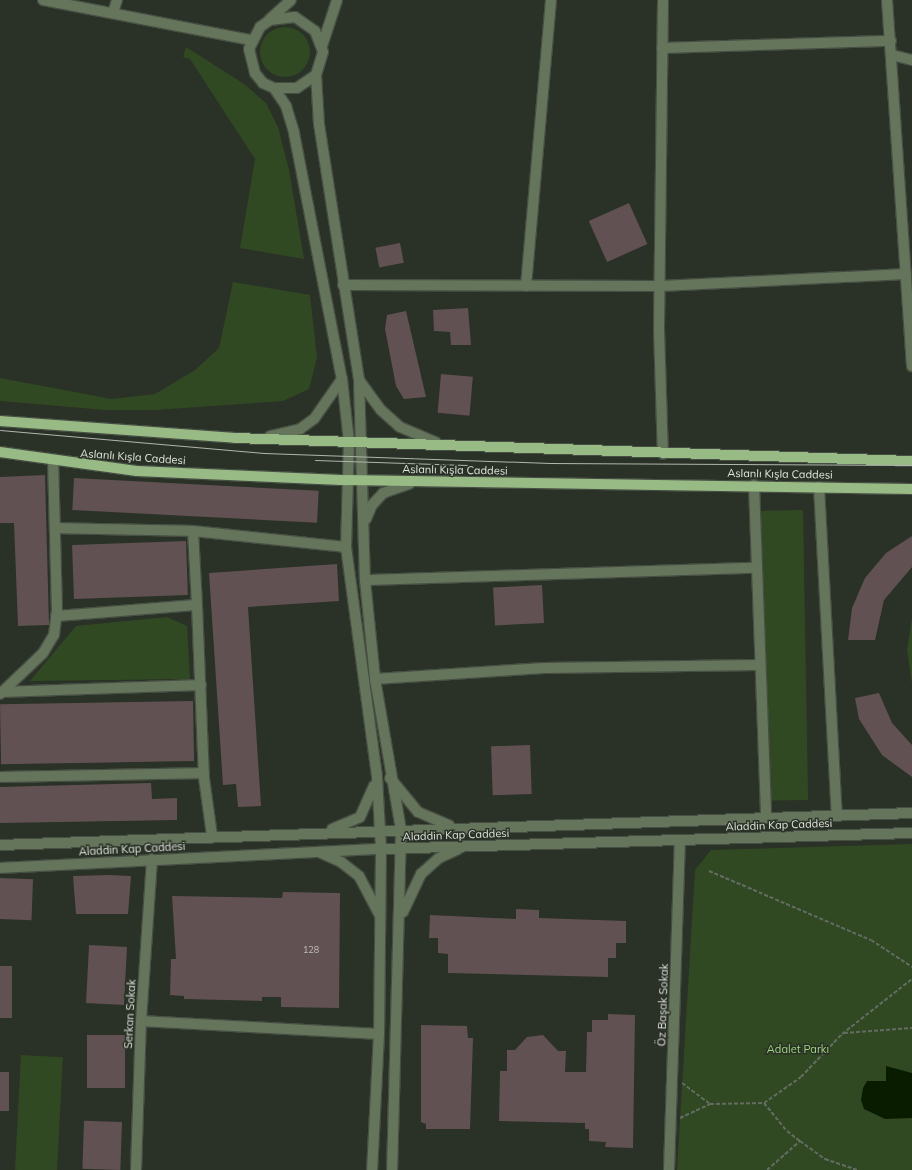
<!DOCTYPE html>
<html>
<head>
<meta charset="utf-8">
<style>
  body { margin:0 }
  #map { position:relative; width:912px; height:1170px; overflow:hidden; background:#2a3126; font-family:Mulish,sans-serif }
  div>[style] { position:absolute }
  .green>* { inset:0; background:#314923; transform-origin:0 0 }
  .round { border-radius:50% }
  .water>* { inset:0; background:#0a1c00 }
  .building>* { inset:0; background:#615152; transform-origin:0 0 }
  .path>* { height:2px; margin-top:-1px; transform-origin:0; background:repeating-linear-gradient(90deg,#646b61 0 4px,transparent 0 6px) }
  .roads { filter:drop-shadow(1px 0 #474e43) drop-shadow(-1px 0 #474e43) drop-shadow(0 1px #474e43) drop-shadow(0 -1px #474e43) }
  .minor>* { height:10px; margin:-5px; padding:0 5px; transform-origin:5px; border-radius:5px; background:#64755b }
  .major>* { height:10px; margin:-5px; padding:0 5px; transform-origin:5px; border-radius:5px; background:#98ba85 }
  .tram>* { height:1px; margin:-0.5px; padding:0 0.5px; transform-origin:0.5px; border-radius:0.5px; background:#b0b5ad }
  span { translate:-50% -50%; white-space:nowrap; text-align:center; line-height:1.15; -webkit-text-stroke:3px #2a3126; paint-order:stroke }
  .number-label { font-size:9px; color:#c0bfba }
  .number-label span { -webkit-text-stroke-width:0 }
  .street-label { font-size:11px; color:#dfe4dd }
  .park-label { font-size:11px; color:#a1d782 }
</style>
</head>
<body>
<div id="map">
  <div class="green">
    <div class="round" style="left:260px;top:27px;width:50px;height:50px"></div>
    <div style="clip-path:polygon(186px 47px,244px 84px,266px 103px,278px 127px,289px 170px,304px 259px,240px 248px,255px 159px,190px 59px,183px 57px)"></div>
    <div style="clip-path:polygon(233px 282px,310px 295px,317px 358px,309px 389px,283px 401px,155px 410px,105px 410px,0 401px,0 378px,112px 399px,155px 394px,195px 370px,219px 348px)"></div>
    <div style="left:803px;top:510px;width:290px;height:44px;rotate:89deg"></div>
    <div style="clip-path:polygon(167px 617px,187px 626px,190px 679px,30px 681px,76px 626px)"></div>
    <div style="clip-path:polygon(912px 618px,912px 684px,907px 650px)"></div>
    <div style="clip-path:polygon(912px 844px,912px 1170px,677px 1170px,695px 870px,711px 850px)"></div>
    <div style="left:21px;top:1055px;width:42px;height:115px;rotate:3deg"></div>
  </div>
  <div class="water">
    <div style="clip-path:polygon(886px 1066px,912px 1073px,912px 1118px,885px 1119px,864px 1109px,861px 1100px,863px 1088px,867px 1081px,886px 1081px)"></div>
  </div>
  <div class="building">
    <div style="left:629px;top:203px;width:45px;height:44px;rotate:66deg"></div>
    <div style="left:400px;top:243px;width:20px;height:25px;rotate:79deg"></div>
    <div style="clip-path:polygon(468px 308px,471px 345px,451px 345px,450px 332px,434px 331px,433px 310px)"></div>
    <div style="clip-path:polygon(406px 311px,426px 397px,404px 399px,396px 386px,385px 329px,387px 315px)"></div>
    <div style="left:441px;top:374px;width:32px;height:39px;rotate:5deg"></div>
    <div style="clip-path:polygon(45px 475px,49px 625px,18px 626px,14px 523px,0 523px,0 477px)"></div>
    <div style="left:74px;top:478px;width:245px;height:32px;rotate:3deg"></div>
    <div style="clip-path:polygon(912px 536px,912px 567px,884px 600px,875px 640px,848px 640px,852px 608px,865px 578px,886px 553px)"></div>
    <div style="left:186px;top:541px;width:54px;height:114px;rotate:88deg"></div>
    <div style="clip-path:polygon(337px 564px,339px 601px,248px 607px,261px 806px,238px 807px,236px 784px,223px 785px,209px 573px)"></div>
    <div style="left:542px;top:585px;width:38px;height:49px;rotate:87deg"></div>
    <div style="clip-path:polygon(879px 693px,892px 723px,912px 745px,912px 777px,882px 755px,859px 719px,855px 698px)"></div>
    <div style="left:193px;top:701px;width:60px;height:193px;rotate:89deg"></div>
    <div style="left:530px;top:745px;width:49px;height:39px;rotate:88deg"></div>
    <div style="clip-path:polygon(151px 783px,152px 799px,177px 798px,177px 820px,0 823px,0 787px)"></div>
    <div style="clip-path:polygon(109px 875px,131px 876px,128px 914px,76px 914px,73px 876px)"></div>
    <div style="left:0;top:878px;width:33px;height:41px;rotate:2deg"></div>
    <div style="clip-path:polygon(283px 892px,340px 893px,339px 1008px,281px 1007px,281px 997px,262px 997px,262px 1001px,184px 999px,184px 996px,170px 995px,171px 959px,176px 959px,172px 896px,282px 898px)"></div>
    <div style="clip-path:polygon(516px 909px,539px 910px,539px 918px,626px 921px,626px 943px,616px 943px,616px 958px,608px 958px,608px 977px,448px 973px,448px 954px,438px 953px,438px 938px,429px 938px,430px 915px,516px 919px)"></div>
    <div style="left:127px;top:947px;width:58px;height:38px;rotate:93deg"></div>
    <div style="left:0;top:966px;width:12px;height:52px"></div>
    <div style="clip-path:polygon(608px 1014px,635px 1015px,633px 1148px,605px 1147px,606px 1142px,589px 1141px,589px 1129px,585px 1129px,585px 1123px,499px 1121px,500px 1071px,507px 1071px,507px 1050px,515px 1050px,527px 1037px,543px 1035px,558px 1051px,566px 1051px,565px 1072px,586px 1072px,587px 1032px,592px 1032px,592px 1020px,608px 1020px)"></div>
    <div style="clip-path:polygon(421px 1025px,467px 1026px,468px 1038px,473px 1038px,470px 1129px,426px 1129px,426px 1124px,421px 1122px)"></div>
    <div style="left:87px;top:1035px;width:38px;height:53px"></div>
    <div style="left:0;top:1072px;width:9px;height:39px"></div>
    <div style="left:122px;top:1122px;width:48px;height:38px;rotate:92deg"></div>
  </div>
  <div class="path">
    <div style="left:709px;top:871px;width:176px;rotate:23.1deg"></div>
    <div style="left:871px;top:940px;width:49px;rotate:33.4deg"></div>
    <div style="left:844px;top:1033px;width:68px;rotate:-4.2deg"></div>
    <div style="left:682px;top:1083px;width:35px;rotate:37deg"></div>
    <div style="left:764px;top:1103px;width:36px;rotate:51deg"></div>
    <div style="left:787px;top:1131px;width:16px;rotate:38deg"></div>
    <div style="left:800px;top:1141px;width:31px;rotate:36deg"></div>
    <div style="left:825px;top:1159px;width:34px;rotate:19deg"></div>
    <div style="left:680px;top:1118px;width:33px;rotate:-25deg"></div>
    <div style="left:710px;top:1104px;width:54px;rotate:-1.1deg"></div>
    <div style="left:764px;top:1103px;width:45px;rotate:-35.1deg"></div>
    <div style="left:801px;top:1077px;width:59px;rotate:-46.4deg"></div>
    <div style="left:842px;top:1034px;width:89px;rotate:-38.2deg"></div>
    <div style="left:767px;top:1170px;width:44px;rotate:-41.3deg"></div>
  </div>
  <div class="roads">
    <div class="minor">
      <div style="left:43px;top:0;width:212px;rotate:10.9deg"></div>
      <div style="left:663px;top:0;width:330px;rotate:90.7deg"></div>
      <div style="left:659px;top:330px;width:124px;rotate:88.2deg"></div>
      <div style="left:887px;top:0;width:367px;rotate:86.1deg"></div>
      <div style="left:113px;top:13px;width:14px;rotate:-73deg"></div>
      <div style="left:270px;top:19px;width:28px;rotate:-42deg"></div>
      <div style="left:322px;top:46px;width:48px;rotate:-71.9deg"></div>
      <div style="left:662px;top:48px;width:229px;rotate:-1.8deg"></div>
      <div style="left:892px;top:55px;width:21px;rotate:14deg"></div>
      <div style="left:316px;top:75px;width:23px;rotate:146deg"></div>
      <div style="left:297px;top:88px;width:23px;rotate:180deg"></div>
      <div style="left:274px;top:88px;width:12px;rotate:-156deg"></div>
      <div style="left:263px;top:83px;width:13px;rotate:-129deg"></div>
      <div style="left:255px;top:73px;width:25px;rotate:-104deg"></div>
      <div style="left:249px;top:49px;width:25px;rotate:-63deg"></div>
      <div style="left:260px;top:27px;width:12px;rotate:-35deg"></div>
      <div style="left:270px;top:20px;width:25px;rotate:-7deg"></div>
      <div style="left:295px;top:17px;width:24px;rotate:35deg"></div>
      <div style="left:315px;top:31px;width:22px;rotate:69deg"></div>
      <div style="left:323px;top:52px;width:24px;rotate:107deg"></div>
      <div style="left:316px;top:75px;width:49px;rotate:86.5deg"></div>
      <div style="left:319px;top:124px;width:259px;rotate:81.1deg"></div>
      <div style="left:359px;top:380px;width:200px;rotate:88.3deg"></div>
      <div style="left:365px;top:580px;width:100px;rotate:84.2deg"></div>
      <div style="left:375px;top:679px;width:153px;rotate:80.2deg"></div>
      <div style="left:401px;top:830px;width:340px;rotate:91.5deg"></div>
      <div style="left:274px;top:88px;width:22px;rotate:56deg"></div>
      <div style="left:286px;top:106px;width:28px;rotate:73deg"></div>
      <div style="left:294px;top:133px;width:251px;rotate:79deg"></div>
      <div style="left:342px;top:379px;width:62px;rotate:83.6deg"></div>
      <div style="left:349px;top:441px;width:106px;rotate:91.6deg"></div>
      <div style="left:346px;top:547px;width:232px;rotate:82.3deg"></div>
      <div style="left:377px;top:777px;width:72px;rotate:86.8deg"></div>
      <div style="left:381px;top:849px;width:185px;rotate:90.6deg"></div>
      <div style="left:379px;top:1034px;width:136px;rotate:92.9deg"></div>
      <div style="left:343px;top:285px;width:318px;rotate:0.2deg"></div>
      <div style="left:661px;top:286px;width:245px;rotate:-2.8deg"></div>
      <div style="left:526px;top:286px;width:287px;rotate:-85deg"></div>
      <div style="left:359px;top:380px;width:37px;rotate:54deg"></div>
      <div style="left:381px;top:410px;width:25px;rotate:42deg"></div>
      <div style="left:400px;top:427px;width:39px;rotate:23deg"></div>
      <div style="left:270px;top:436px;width:31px;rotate:-13deg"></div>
      <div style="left:300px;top:429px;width:17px;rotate:-36deg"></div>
      <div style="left:314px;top:419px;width:49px;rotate:-55deg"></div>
      <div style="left:754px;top:485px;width:333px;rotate:87.9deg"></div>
      <div style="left:819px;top:487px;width:329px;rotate:86.9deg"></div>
      <div style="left:366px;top:519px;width:15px;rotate:-67deg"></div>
      <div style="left:372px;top:505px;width:16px;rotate:-47deg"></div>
      <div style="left:383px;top:493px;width:28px;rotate:-19deg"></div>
      <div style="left:55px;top:528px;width:138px;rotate:1.2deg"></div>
      <div style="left:365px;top:580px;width:392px;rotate:-1.8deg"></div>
      <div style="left:197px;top:605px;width:74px;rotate:-93.1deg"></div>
      <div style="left:193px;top:531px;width:154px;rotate:6deg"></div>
      <div style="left:56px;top:616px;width:141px;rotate:-4.5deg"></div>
      <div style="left:197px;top:605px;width:173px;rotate:87.7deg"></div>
      <div style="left:204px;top:778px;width:59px;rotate:82.1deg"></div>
      <div style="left:375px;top:679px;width:169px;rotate:-3.7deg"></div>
      <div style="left:544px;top:668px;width:214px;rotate:-0.8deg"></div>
      <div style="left:1px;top:692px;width:200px;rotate:-2deg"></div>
      <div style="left:0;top:694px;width:59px;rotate:-43.6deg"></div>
      <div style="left:43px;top:653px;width:21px;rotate:-59deg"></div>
      <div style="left:54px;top:635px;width:24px;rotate:-83deg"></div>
      <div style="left:57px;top:611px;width:149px;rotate:-91.5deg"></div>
      <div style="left:0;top:777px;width:204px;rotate:-1.1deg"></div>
      <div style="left:390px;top:778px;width:44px;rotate:50.5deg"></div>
      <div style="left:418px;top:812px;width:34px;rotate:23deg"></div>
      <div style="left:332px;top:829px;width:30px;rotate:-23deg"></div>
      <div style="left:360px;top:817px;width:34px;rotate:-66deg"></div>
      <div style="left:0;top:845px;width:913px;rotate:-2.01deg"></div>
      <div style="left:321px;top:853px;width:22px;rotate:24deg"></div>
      <div style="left:341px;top:862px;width:23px;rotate:38deg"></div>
      <div style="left:359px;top:876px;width:43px;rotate:62.2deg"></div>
      <div style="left:0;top:868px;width:381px;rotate:-2.9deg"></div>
      <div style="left:381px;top:849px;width:531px;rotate:-1.73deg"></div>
      <div style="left:403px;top:912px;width:42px;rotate:-64.7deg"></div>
      <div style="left:421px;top:874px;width:24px;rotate:-42deg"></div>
      <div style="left:439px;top:858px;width:21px;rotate:-25deg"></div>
      <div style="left:141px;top:1021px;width:238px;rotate:3.1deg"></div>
      <div style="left:136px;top:1170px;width:149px;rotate:-88.1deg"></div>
      <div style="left:141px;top:1021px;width:162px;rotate:-86.1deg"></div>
      <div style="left:669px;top:1170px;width:330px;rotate:-88.1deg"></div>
    </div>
    <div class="major">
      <div style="left:0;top:421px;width:236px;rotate:4.1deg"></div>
      <div style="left:235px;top:438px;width:677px;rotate:1.95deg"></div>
      <div style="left:0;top:452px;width:138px;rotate:7.9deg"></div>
      <div style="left:137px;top:471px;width:210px;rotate:2.5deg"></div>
      <div style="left:347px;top:480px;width:565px;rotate:0.91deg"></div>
    </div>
  </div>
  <div class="tram">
    <div style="left:0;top:430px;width:265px;rotate:5deg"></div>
    <div style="left:264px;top:453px;width:286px;rotate:2deg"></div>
    <div style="left:550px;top:463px;width:362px;rotate:0.3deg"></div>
    <div style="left:315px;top:460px;width:152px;rotate:1.9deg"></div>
  </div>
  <div class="number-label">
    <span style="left:311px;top:950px">128</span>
  </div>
  <div class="street-label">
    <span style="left:133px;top:457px;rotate:4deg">Aslanlı Kışla Caddesi</span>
    <span style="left:455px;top:470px;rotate:1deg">Aslanlı Kışla Caddesi</span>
    <span style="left:780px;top:474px;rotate:1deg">Aslanlı Kışla Caddesi</span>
    <span style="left:779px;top:825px;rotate:-2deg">Aladdin Kap Caddesi</span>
    <span style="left:456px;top:835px;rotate:-2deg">Aladdin Kap Caddesi</span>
    <span style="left:132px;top:849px;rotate:-3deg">Aladdin Kap Caddesi</span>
    <span style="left:663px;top:1005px;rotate:-88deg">Öz Başak Sokak</span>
    <span style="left:130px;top:1014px;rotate:-87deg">Serkan Sokak</span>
  </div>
  <div class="park-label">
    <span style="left:798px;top:1049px">Adalet Parkı</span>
  </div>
</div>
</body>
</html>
